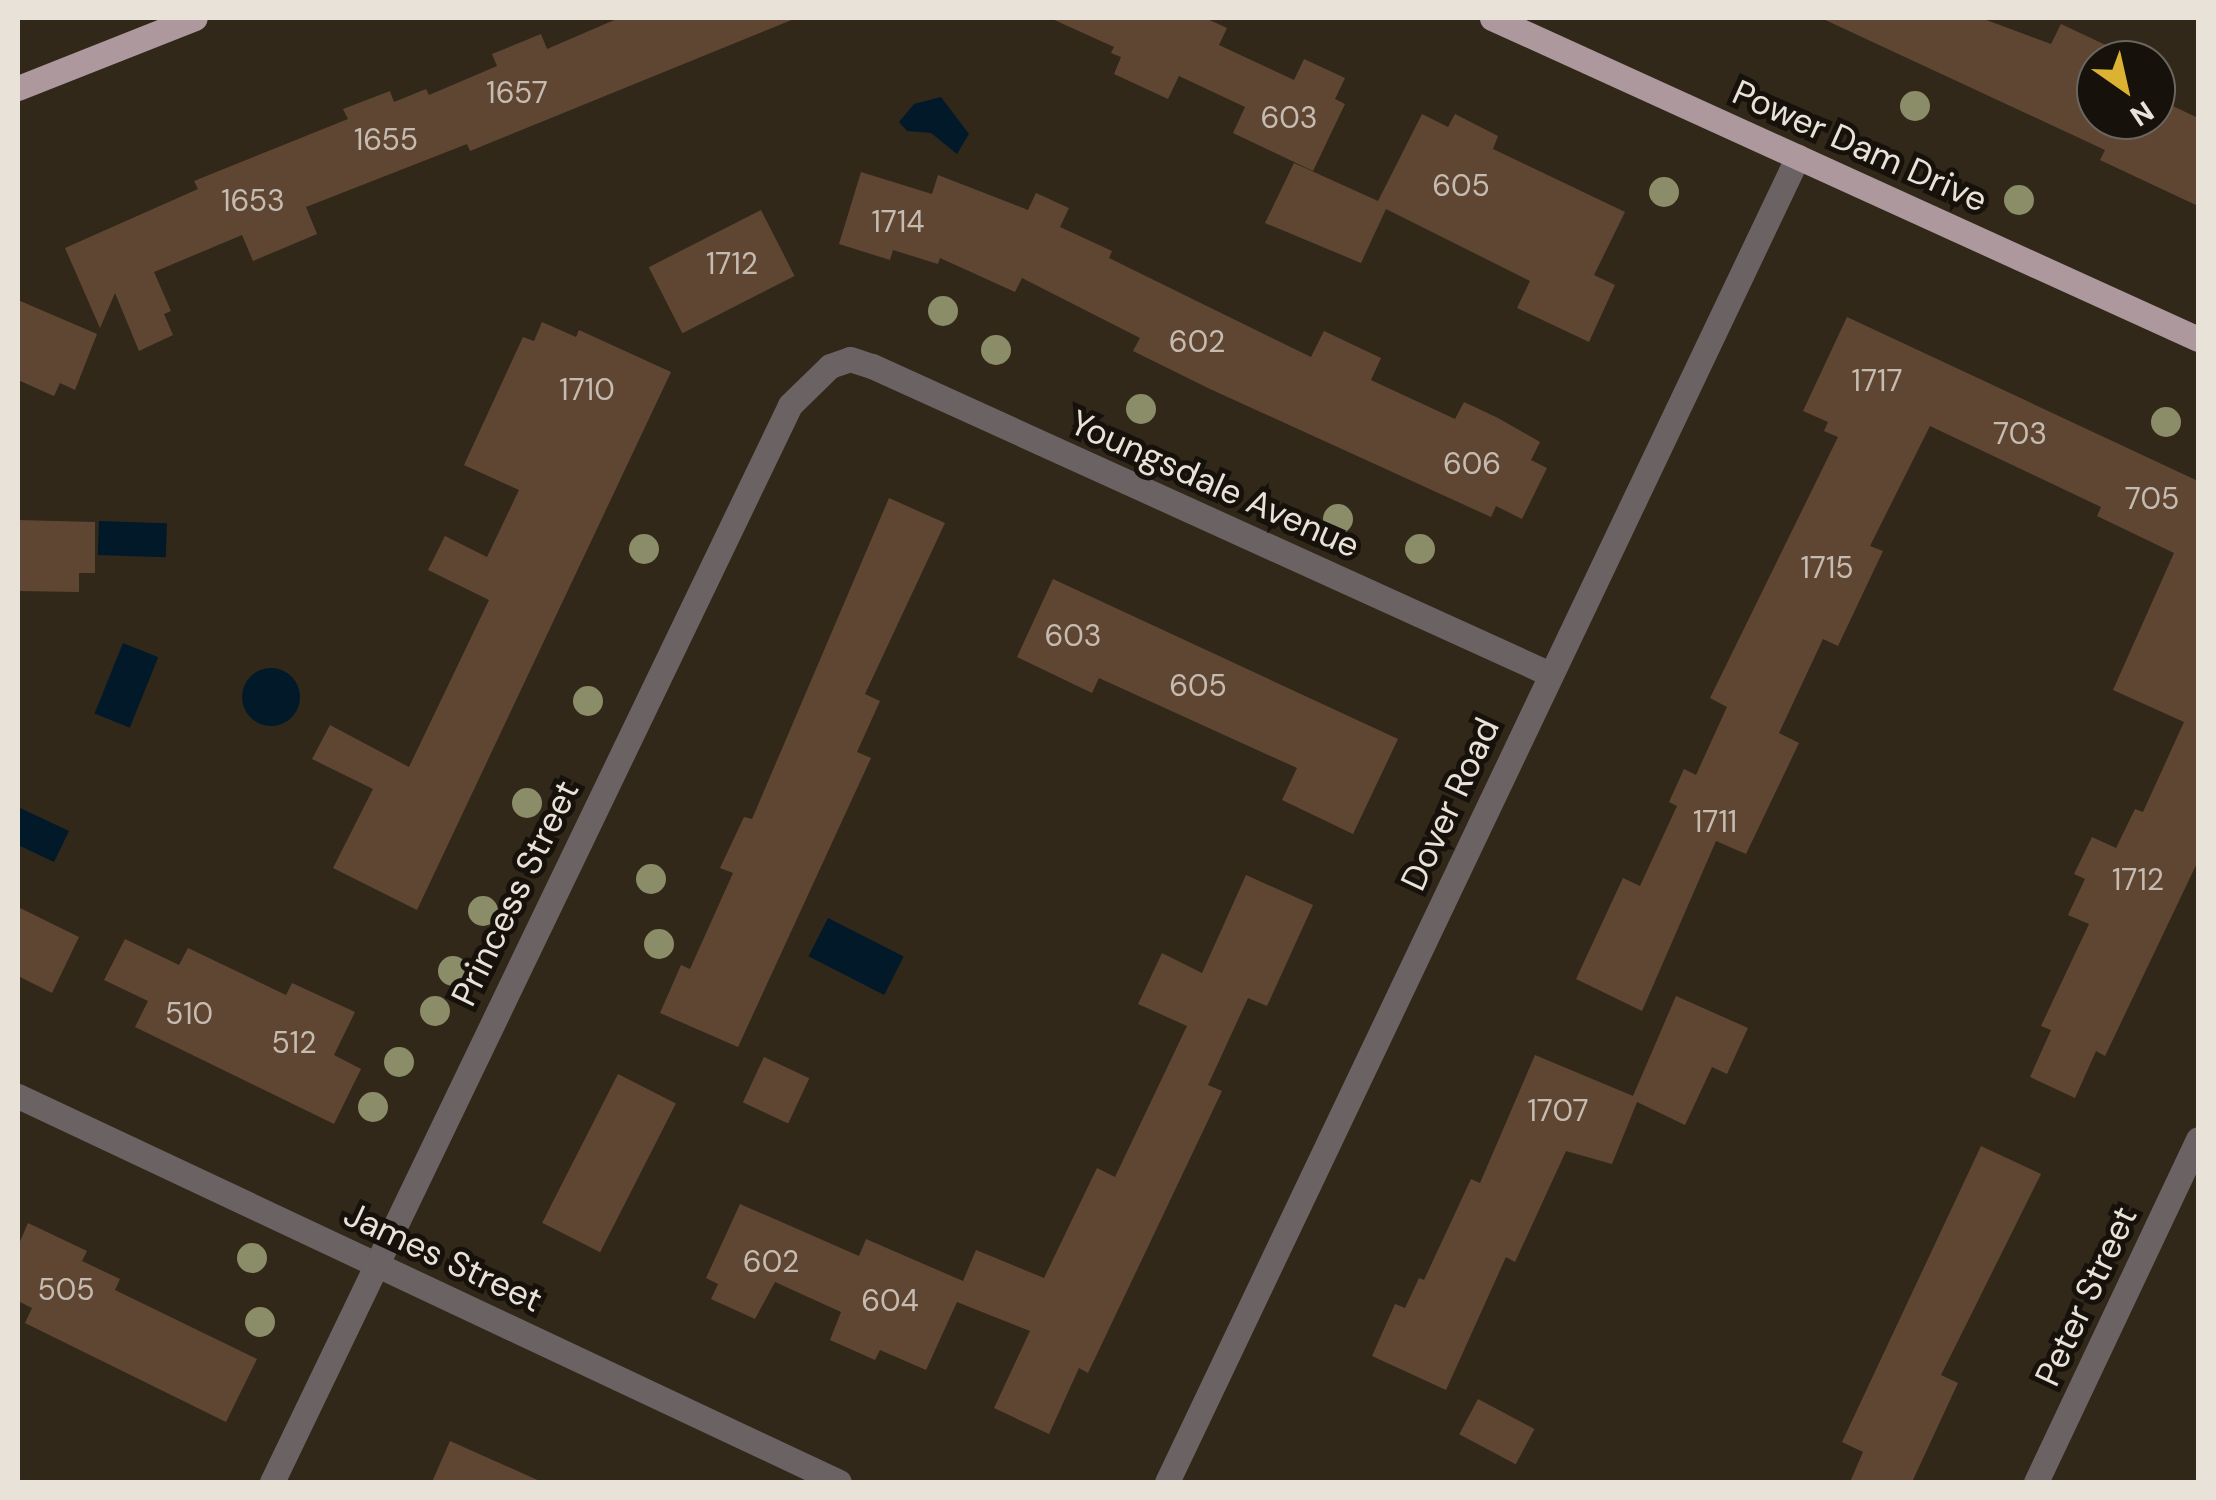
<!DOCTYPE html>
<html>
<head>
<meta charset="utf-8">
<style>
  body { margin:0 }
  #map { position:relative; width:2216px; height:1500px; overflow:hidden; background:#31281a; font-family:"DM Sans",sans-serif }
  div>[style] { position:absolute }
  .water>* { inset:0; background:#011929; transform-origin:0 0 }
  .round { border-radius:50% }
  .building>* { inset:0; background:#5f4633; transform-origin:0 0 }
  .minor>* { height:25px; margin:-12.5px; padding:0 12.5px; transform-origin:12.5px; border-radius:12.5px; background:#6b6263 }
  .major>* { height:25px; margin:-12.5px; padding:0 12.5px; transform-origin:12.5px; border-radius:12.5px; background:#ad999d }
  .trees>* { width:30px; height:30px; margin:-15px; border-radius:50%; background:#8b8d68 }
  span { translate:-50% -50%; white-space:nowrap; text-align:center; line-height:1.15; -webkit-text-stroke:10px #16120b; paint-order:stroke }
  .number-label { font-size:30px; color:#c6bbb0 }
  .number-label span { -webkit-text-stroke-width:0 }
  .street-label { font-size:35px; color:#e8e2d9 }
  .frame { position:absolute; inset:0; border:20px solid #e8e2d9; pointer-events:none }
  .north { position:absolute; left:2076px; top:40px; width:100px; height:100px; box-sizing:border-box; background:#16120b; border:2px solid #6a655d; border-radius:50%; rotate:146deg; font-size:28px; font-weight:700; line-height:40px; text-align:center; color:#e8e2d9 }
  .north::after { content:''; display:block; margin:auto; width:35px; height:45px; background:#dcb233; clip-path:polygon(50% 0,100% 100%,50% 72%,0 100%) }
</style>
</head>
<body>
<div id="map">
  <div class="water">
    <div style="clip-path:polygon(941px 97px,969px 134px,957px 154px,931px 133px,907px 131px,899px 122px,914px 104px)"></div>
    <div style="left:99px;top:521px;width:68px;height:34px;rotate:2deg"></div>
    <div style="left:123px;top:643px;width:38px;height:76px;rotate:22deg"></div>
    <div class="round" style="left:242px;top:668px;width:58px;height:58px"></div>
    <div style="clip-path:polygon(18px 807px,69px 831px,54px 862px,18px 845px)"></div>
    <div style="left:828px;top:918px;width:85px;height:43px;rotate:27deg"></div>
  </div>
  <div class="building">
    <div style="clip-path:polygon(619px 18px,794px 19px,470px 151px,467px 144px,306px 207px,317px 234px,253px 261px,242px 235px,154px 272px,171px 311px,164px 314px,173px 335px,139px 351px,115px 293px,100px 328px,65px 248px,198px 189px,194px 181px,348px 119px,343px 109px,390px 91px,394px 102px,426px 89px,429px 95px,497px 66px,492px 54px,541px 34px,547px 49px)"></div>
    <div style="clip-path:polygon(1050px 18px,1205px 18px,1227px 28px,1219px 45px,1294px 80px,1304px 59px,1345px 78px,1335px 99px,1345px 104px,1313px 171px,1233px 133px,1245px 107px,1179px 76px,1168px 99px,1114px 74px,1121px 57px,1111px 53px,1114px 47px)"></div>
    <div style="clip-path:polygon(1821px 18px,1981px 18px,2051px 44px,2061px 24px,2127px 55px,2096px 60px,2096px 120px,2156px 120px,2156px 98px,2198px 118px,2198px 206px,2100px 160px,2105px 150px)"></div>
    <div style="clip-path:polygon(1422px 114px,1448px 127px,1455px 114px,1498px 136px,1493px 149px,1625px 212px,1594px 275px,1615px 285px,1589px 342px,1517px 308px,1530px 281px,1386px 209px,1361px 263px,1265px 223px,1294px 163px,1378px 201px)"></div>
    <div style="clip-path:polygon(861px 172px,932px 194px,938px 175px,1028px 210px,1036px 193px,1069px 208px,1060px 227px,1112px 251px,1109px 258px,1311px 357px,1324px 331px,1381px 358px,1371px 380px,1455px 419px,1464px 402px,1498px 418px,1540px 442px,1531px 460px,1547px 468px,1522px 519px,1496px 506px,1491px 517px,1210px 389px,1133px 351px,1140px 338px,1022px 278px,1015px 292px,940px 258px,938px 264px,893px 250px,890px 260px,839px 244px)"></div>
    <div style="left:761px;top:210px;width:74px;height:126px;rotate:63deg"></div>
    <div style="clip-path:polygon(18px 300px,97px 334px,75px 390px,60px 383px,54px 396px,18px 380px)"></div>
    <div style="clip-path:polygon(1847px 317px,2198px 481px,2198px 861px,2105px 1056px,2096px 1051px,2075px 1098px,2030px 1077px,2051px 1030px,2041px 1026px,2089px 924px,2068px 915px,2085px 879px,2074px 874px,2092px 837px,2116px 848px,2135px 809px,2143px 812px,2184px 722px,2113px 690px,2174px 553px,2097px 516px,2101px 507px,1930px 426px,1870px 546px,1883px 551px,1838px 646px,1823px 639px,1779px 733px,1799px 743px,1746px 854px,1716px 841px,1642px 1011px,1576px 979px,1623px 878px,1640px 886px,1677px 806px,1669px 802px,1684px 769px,1696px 775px,1727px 707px,1710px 698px,1838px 437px,1824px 431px,1828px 422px,1803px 411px)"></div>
    <div style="clip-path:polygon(542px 322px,576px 337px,579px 330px,671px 372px,417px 910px,333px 868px,373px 789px,312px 759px,330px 725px,409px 767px,489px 600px,428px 570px,445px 536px,487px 557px,519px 490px,464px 465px,523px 337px,534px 341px)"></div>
    <div style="clip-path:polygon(889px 498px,945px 523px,865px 694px,880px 701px,857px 752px,871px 758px,738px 1047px,660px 1013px,681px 965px,690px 969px,733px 873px,720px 868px,744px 817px,752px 819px)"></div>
    <div style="clip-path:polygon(18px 520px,95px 522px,95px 573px,79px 573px,79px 592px,18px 591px)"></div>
    <div style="clip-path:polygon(1053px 579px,1398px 739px,1353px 834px,1282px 800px,1297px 768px,1099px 678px,1092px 693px,1017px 657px)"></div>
    <div style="clip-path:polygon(1246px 875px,1313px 905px,1267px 1006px,1248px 998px,1208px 1085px,1222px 1091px,1088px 1373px,1079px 1368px,1049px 1434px,994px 1408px,1030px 1331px,957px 1302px,926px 1370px,880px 1350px,875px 1360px,830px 1340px,841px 1312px,775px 1282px,755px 1319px,711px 1299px,718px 1284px,706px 1278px,740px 1204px,859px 1256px,866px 1239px,963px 1281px,976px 1250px,1044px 1278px,1097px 1168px,1115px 1177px,1187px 1026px,1138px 1004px,1162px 953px,1202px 973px)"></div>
    <div style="clip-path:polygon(18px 907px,79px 937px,52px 993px,18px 976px)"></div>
    <div style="clip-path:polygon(125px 939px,179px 965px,188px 948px,286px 995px,292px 983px,355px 1012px,334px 1055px,361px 1069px,334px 1124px,135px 1027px,148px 1001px,104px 980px)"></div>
    <div style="clip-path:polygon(1676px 996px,1748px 1028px,1727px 1074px,1712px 1067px,1685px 1125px,1637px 1102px,1612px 1164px,1566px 1151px,1515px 1262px,1506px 1257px,1446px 1390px,1372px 1356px,1395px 1304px,1405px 1308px,1419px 1278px,1424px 1280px,1471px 1179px,1480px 1183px,1535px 1055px,1633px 1096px)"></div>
    <div style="left:764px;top:1057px;width:50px;height:50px;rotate:25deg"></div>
    <div style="left:618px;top:1074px;width:65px;height:167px;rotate:27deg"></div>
    <div style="clip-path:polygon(1981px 1146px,2041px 1174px,1941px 1375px,1958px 1383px,1912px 1482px,1850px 1482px,1863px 1452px,1842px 1442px)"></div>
    <div style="clip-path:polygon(28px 1223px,87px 1251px,82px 1261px,120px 1279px,115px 1290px,257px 1359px,226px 1422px,25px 1323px,32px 1308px,18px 1301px,18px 1246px)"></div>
    <div style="left:1478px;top:1399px;width:64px;height:40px;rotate:28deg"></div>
    <div style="clip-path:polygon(450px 1441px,542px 1482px,432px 1482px)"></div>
  </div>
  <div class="minor">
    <div style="left:18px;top:1096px;width:907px;rotate:25.18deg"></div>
    <div style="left:272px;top:1482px;width:1195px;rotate:-64.31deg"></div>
    <div style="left:790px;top:405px;width:56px;rotate:-44.3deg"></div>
    <div style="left:830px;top:366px;width:21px;rotate:-19deg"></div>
    <div style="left:850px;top:359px;width:23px;rotate:18deg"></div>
    <div style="left:872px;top:366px;width:745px;rotate:24.43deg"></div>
    <div style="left:1167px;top:1482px;width:1468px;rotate:-64.55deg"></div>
    <div style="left:2036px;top:1482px;width:379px;rotate:-64.7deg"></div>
  </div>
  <div class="major">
    <div style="left:1492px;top:18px;width:776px;rotate:24.45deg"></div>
    <div style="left:18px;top:88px;width:190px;rotate:-21.6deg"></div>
  </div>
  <div class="trees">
    <div style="left:1915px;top:106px"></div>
    <div style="left:1664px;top:192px"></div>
    <div style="left:2019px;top:200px"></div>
    <div style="left:943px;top:311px"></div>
    <div style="left:996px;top:350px"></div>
    <div style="left:1141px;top:409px"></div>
    <div style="left:2166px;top:422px"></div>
    <div style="left:1338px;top:519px"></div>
    <div style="left:644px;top:549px"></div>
    <div style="left:1420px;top:549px"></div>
    <div style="left:588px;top:701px"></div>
    <div style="left:527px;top:803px"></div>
    <div style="left:651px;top:879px"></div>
    <div style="left:483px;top:911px"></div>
    <div style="left:659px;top:944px"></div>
    <div style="left:453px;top:971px"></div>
    <div style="left:435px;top:1011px"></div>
    <div style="left:399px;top:1062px"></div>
    <div style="left:373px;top:1107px"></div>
    <div style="left:252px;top:1258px"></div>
    <div style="left:260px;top:1322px"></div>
  </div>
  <div class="number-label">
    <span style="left:517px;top:93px">1657</span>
    <span style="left:1289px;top:118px">603</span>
    <span style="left:386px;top:140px">1655</span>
    <span style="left:1461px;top:186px">605</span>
    <span style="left:253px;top:201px">1653</span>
    <span style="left:898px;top:222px">1714</span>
    <span style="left:732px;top:264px">1712</span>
    <span style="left:1197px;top:342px">602</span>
    <span style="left:1877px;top:381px">1717</span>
    <span style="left:587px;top:390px">1710</span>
    <span style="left:2020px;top:434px">703</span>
    <span style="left:1472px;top:464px">606</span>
    <span style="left:2152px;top:499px">705</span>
    <span style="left:1827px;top:568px">1715</span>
    <span style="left:1073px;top:636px">603</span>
    <span style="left:1198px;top:686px">605</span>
    <span style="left:1715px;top:822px">1711</span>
    <span style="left:2138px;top:880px">1712</span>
    <span style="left:189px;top:1014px">510</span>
    <span style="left:294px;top:1043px">512</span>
    <span style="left:1558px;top:1111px">1707</span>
    <span style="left:771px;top:1262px">602</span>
    <span style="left:66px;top:1290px">505</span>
    <span style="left:890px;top:1301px">604</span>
  </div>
  <div class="street-label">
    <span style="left:1860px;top:146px;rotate:24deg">Power Dam Drive</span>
    <span style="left:1215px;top:484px;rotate:24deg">Youngsdale Avenue</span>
    <span style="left:1450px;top:804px;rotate:-65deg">Dover Road</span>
    <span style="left:515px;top:893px;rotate:-64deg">Princess Street</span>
    <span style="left:443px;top:1257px;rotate:25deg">James Street</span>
    <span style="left:2086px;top:1296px;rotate:-65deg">Peter Street</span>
  </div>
  <div class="frame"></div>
  <div class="north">N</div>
</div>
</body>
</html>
